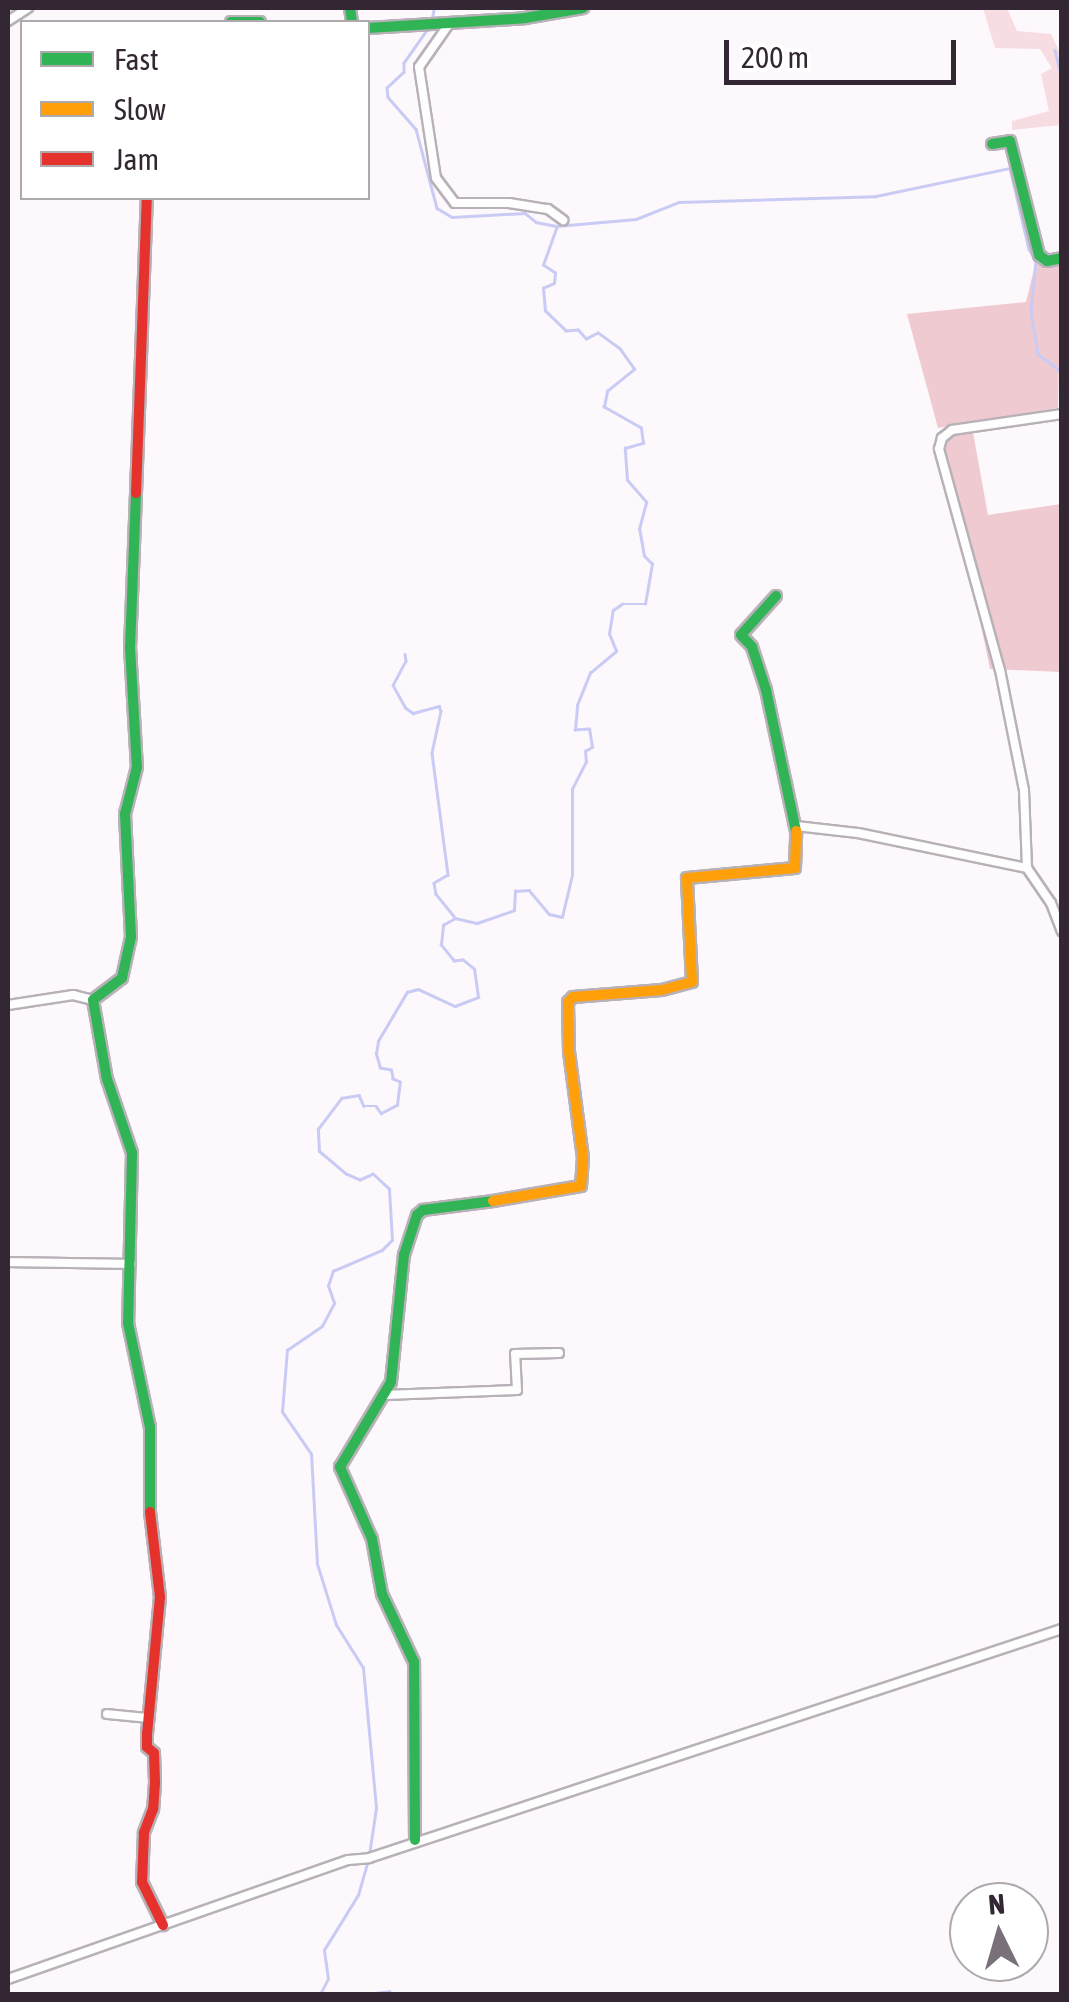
<!DOCTYPE html>
<html>
<head>
<meta charset="utf-8">
<style>
  body { margin:0 }
  #map { position:relative; width:1069px; height:2002px; overflow:hidden; background:#fcf8fc; font-family:"Asap Condensed",sans-serif }
  div>[style] { position:absolute }
  .green>* { inset:0; background:#f7dce2 }
  .forest>* { inset:0; background:#f0cad1 }
  .stream>* { height:2.5px; margin:-1.25px; padding:0 1.25px; transform-origin:1.25px; border-radius:1.25px; background:#cacbf4 }
  .roads { filter:drop-shadow(2px 0 #b8b2b8) drop-shadow(-2px 0 #b8b2b8) drop-shadow(0 2px #b8b2b8) drop-shadow(0 -2px #b8b2b8) }
  .street>* { height:8px; margin:-4px; padding:0 4px; transform-origin:4px; border-radius:4px; background:#fffeff }
  .fast>* { height:10px; margin:-5px; padding:0 5px; transform-origin:5px; border-radius:5px; background:#30b455 }
  .slow>* { height:10px; margin:-5px; padding:0 5px; transform-origin:5px; border-radius:5px; background:#ff9f0a }
  .jam>* { height:10px; margin:-5px; padding:0 5px; transform-origin:5px; border-radius:5px; background:#e5322d }
  span { translate:-50% -50%; white-space:nowrap; text-align:center; line-height:1.15; -webkit-text-stroke:9px #fff; paint-order:stroke }
  .frame { position:absolute; inset:0; border:10px solid #322732; pointer-events:none }
  .legend { position:absolute; left:20px; top:20px; width:350px; height:180px; box-sizing:border-box; background:#fff; border:2px solid #ada9ad; margin:0; padding:12px 18px; list-style:none; font-size:30px; color:#322732 }
  .legend li { display:flex; align-items:center; gap:20px; height:50px }
  .legend b { width:50px; border:2px solid #ada9ad }
  .north { position:absolute; left:949px; top:1882px; width:100px; height:100px; box-sizing:border-box; background:#fff; border:2px solid #ada9ad; border-radius:50%; rotate:355deg; font-size:28px; font-weight:700; line-height:40px; text-align:center; color:#322732 }
  .north::after { content:''; display:block; margin:auto; width:35px; height:45px; background:#797079; clip-path:polygon(50% 0,100% 100%,50% 72%,0 100%) }
  .scale { position:absolute; left:724px; top:40px; width:232px; height:45px; box-sizing:border-box; border:5px solid #322732; border-top:0; padding-left:12px; font-size:30px; line-height:35px; white-space:nowrap; color:#322732; -webkit-text-stroke:8px #fff; paint-order:stroke }
</style>
</head>
<body>
<div id="map">
  <div class="green">
    <div style="clip-path:polygon(983px 8px,1007px 8px,1017px 31px,1051px 34px,1061px 55px,1061px 125px,1012px 130px,1012px 121px,1049px 111px,1041px 74px,1052px 68px,1040px 49px,995px 48px)"></div>
  </div>
  <div class="forest">
    <div style="clip-path:polygon(1061px 257px,1058px 408px,938px 428px,907px 314px,1026px 302px,1036px 261px)"></div>
    <div style="clip-path:polygon(972px 427px,988px 515px,1061px 504px,1061px 672px,990px 669px,943px 442px)"></div>
  </div>
  <div class="stream">
    <div style="left:432px;top:18px;width:10px;rotate:-79deg"></div>
    <div style="left:430px;top:26px;width:45px;rotate:125.1deg"></div>
    <div style="left:404px;top:63px;width:9px;rotate:90deg"></div>
    <div style="left:404px;top:72px;width:23px;rotate:137deg"></div>
    <div style="left:387px;top:88px;width:9px;rotate:84deg"></div>
    <div style="left:388px;top:97px;width:43px;rotate:48.8deg"></div>
    <div style="left:416px;top:129px;width:82px;rotate:75.1deg"></div>
    <div style="left:437px;top:208px;width:17px;rotate:31deg"></div>
    <div style="left:452px;top:217px;width:73px;rotate:-3.1deg"></div>
    <div style="left:525px;top:213px;width:14px;rotate:39deg"></div>
    <div style="left:536px;top:222px;width:20px;rotate:11deg"></div>
    <div style="left:1055px;top:50px;width:30px;rotate:76deg"></div>
    <div style="left:405px;top:654px;width:7px;rotate:82deg"></div>
    <div style="left:406px;top:661px;width:27px;rotate:118deg"></div>
    <div style="left:393px;top:685px;width:26px;rotate:61deg"></div>
    <div style="left:406px;top:708px;width:9px;rotate:36deg"></div>
    <div style="left:413px;top:713px;width:27px;rotate:-15deg"></div>
    <div style="left:439px;top:706px;width:5px;rotate:68deg"></div>
    <div style="left:441px;top:711px;width:43px;rotate:102.1deg"></div>
    <div style="left:432px;top:753px;width:123px;rotate:82.5deg"></div>
    <div style="left:448px;top:875px;width:16px;rotate:150deg"></div>
    <div style="left:434px;top:883px;width:11px;rotate:80deg"></div>
    <div style="left:436px;top:894px;width:28px;rotate:51deg"></div>
    <div style="left:369px;top:1855px;width:48px;rotate:-81.5deg"></div>
    <div style="left:376px;top:1808px;width:141px;rotate:-95.3deg"></div>
    <div style="left:363px;top:1668px;width:51px;rotate:-122.1deg"></div>
    <div style="left:336px;top:1625px;width:64px;rotate:-107.3deg"></div>
    <div style="left:317px;top:1564px;width:110px;rotate:-93.1deg"></div>
    <div style="left:311px;top:1454px;width:51px;rotate:-124.6deg"></div>
    <div style="left:282px;top:1412px;width:62px;rotate:-85.4deg"></div>
    <div style="left:287px;top:1350px;width:42px;rotate:-34.4deg"></div>
    <div style="left:322px;top:1326px;width:26px;rotate:-62deg"></div>
    <div style="left:334px;top:1303px;width:18px;rotate:-109deg"></div>
    <div style="left:328px;top:1286px;width:16px;rotate:-72deg"></div>
    <div style="left:333px;top:1271px;width:53px;rotate:-23.2deg"></div>
    <div style="left:382px;top:1250px;width:14px;rotate:-45deg"></div>
    <div style="left:392px;top:1240px;width:51px;rotate:-93.4deg"></div>
    <div style="left:389px;top:1189px;width:22px;rotate:-137deg"></div>
    <div style="left:373px;top:1174px;width:14px;rotate:155deg"></div>
    <div style="left:360px;top:1180px;width:15px;rotate:-157deg"></div>
    <div style="left:346px;top:1174px;width:35px;rotate:-140deg"></div>
    <div style="left:319px;top:1151px;width:22px;rotate:-93deg"></div>
    <div style="left:318px;top:1129px;width:39px;rotate:-53deg"></div>
    <div style="left:341px;top:1098px;width:18px;rotate:-9deg"></div>
    <div style="left:359px;top:1095px;width:12px;rotate:66deg"></div>
    <div style="left:364px;top:1106px;width:12px"></div>
    <div style="left:376px;top:1106px;width:9px;rotate:54deg"></div>
    <div style="left:381px;top:1113px;width:18px;rotate:-27deg"></div>
    <div style="left:397px;top:1105px;width:23px;rotate:-83deg"></div>
    <div style="left:400px;top:1082px;width:8px;rotate:-157deg"></div>
    <div style="left:393px;top:1079px;width:9px;rotate:-103deg"></div>
    <div style="left:391px;top:1070px;width:11px;rotate:-170deg"></div>
    <div style="left:380px;top:1068px;width:15px;rotate:-106deg"></div>
    <div style="left:376px;top:1054px;width:13px;rotate:-81deg"></div>
    <div style="left:378px;top:1041px;width:57px;rotate:-59.4deg"></div>
    <div style="left:407px;top:992px;width:11px;rotate:-15deg"></div>
    <div style="left:418px;top:989px;width:41px;rotate:24.7deg"></div>
    <div style="left:455px;top:1006px;width:25px;rotate:-21deg"></div>
    <div style="left:478px;top:997px;width:28px;rotate:-98deg"></div>
    <div style="left:474px;top:969px;width:14px;rotate:-141deg"></div>
    <div style="left:463px;top:960px;width:9px;rotate:174deg"></div>
    <div style="left:454px;top:961px;width:21px;rotate:-129deg"></div>
    <div style="left:441px;top:945px;width:20px;rotate:-84deg"></div>
    <div style="left:443px;top:925px;width:14px;rotate:-30deg"></div>
    <div style="left:455px;top:918px;width:23px;rotate:13deg"></div>
    <div style="left:477px;top:923px;width:39px;rotate:-19deg"></div>
    <div style="left:514px;top:910px;width:19px;rotate:-87deg"></div>
    <div style="left:515px;top:891px;width:14px;rotate:-4deg"></div>
    <div style="left:529px;top:890px;width:31px;rotate:50deg"></div>
    <div style="left:549px;top:914px;width:13px;rotate:13deg"></div>
    <div style="left:562px;top:917px;width:43px;rotate:-76.6deg"></div>
    <div style="left:572px;top:875px;width:86px;rotate:-90deg"></div>
    <div style="left:572px;top:789px;width:30px;rotate:-63deg"></div>
    <div style="left:586px;top:762px;width:11px;rotate:-95deg"></div>
    <div style="left:585px;top:751px;width:8px;rotate:-30deg"></div>
    <div style="left:592px;top:747px;width:18px;rotate:-99deg"></div>
    <div style="left:589px;top:729px;width:14px;rotate:176deg"></div>
    <div style="left:575px;top:730px;width:25px;rotate:-85deg"></div>
    <div style="left:577px;top:705px;width:35px;rotate:-68deg"></div>
    <div style="left:590px;top:673px;width:34px;rotate:-40deg"></div>
    <div style="left:616px;top:651px;width:18px;rotate:-112deg"></div>
    <div style="left:609px;top:634px;width:24px;rotate:-81deg"></div>
    <div style="left:613px;top:610px;width:11px;rotate:-34deg"></div>
    <div style="left:622px;top:604px;width:23px"></div>
    <div style="left:645px;top:604px;width:41px;rotate:-80.1deg"></div>
    <div style="left:652px;top:564px;width:11px;rotate:-135deg"></div>
    <div style="left:644px;top:556px;width:27px;rotate:-100deg"></div>
    <div style="left:639px;top:529px;width:28px;rotate:-75deg"></div>
    <div style="left:646px;top:502px;width:29px;rotate:-131deg"></div>
    <div style="left:627px;top:480px;width:32px;rotate:-94deg"></div>
    <div style="left:625px;top:448px;width:19px;rotate:-16deg"></div>
    <div style="left:643px;top:443px;width:15px;rotate:-98deg"></div>
    <div style="left:641px;top:428px;width:43px;rotate:-150.4deg"></div>
    <div style="left:604px;top:407px;width:16px;rotate:-79deg"></div>
    <div style="left:607px;top:391px;width:35px;rotate:-39deg"></div>
    <div style="left:634px;top:369px;width:24px;rotate:-125deg"></div>
    <div style="left:620px;top:349px;width:27px;rotate:-144deg"></div>
    <div style="left:598px;top:333px;width:13px;rotate:153deg"></div>
    <div style="left:586px;top:339px;width:12px;rotate:-132deg"></div>
    <div style="left:578px;top:330px;width:12px;rotate:175deg"></div>
    <div style="left:566px;top:331px;width:29px;rotate:-136deg"></div>
    <div style="left:545px;top:311px;width:23px;rotate:-95deg"></div>
    <div style="left:543px;top:288px;width:12px;rotate:-24deg"></div>
    <div style="left:554px;top:283px;width:10px;rotate:-84deg"></div>
    <div style="left:555px;top:273px;width:14px;rotate:-146deg"></div>
    <div style="left:543px;top:265px;width:41px;rotate:-70.3deg"></div>
    <div style="left:557px;top:226px;width:79px;rotate:-5.1deg"></div>
    <div style="left:636px;top:219px;width:46px;rotate:-21.6deg"></div>
    <div style="left:679px;top:202px;width:197px;rotate:-1.7deg"></div>
    <div style="left:876px;top:196px;width:137px;rotate:-11.8deg"></div>
    <div style="left:1010px;top:168px;width:83px;rotate:76.8deg"></div>
    <div style="left:1029px;top:249px;width:14px;rotate:60deg"></div>
    <div style="left:1036px;top:261px;width:50px;rotate:95.7deg"></div>
    <div style="left:1031px;top:311px;width:44px;rotate:80.8deg"></div>
    <div style="left:1038px;top:354px;width:30px;rotate:37deg"></div>
    <div style="left:320px;top:1994px;width:17px;rotate:-62deg"></div>
    <div style="left:328px;top:1979px;width:29px;rotate:-98deg"></div>
    <div style="left:324px;top:1950px;width:65px;rotate:-58.3deg"></div>
    <div style="left:358px;top:1895px;width:33px;rotate:-74deg"></div>
    <div style="left:366px;top:1994px;width:23px;rotate:-7deg"></div>
    <div style="left:389px;top:1991px;width:4px;rotate:45deg"></div>
  </div>
  <div class="roads">
    <div class="street">
      <div style="left:8px;top:21px;width:24px;rotate:-33deg"></div>
      <div style="left:449px;top:24px;width:52px;rotate:124.9deg"></div>
      <div style="left:419px;top:67px;width:112px;rotate:81.3deg"></div>
      <div style="left:436px;top:178px;width:31px;rotate:53deg"></div>
      <div style="left:455px;top:203px;width:54px"></div>
      <div style="left:509px;top:203px;width:39px;rotate:9deg"></div>
      <div style="left:548px;top:209px;width:19px;rotate:36deg"></div>
      <div style="left:1062px;top:414px;width:111px;rotate:171.7deg"></div>
      <div style="left:952px;top:430px;width:13px;rotate:141deg"></div>
      <div style="left:942px;top:438px;width:11px;rotate:105deg"></div>
      <div style="left:939px;top:449px;width:229px;rotate:74.6deg"></div>
      <div style="left:1000px;top:670px;width:122px;rotate:78.7deg"></div>
      <div style="left:1024px;top:790px;width:78px;rotate:87.8deg"></div>
      <div style="left:1027px;top:868px;width:42px;rotate:55.6deg"></div>
      <div style="left:1051px;top:903px;width:30px;rotate:69deg"></div>
      <div style="left:796px;top:826px;width:62px;rotate:6.4deg"></div>
      <div style="left:858px;top:833px;width:173px;rotate:11.7deg"></div>
      <div style="left:8px;top:1005px;width:66px;rotate:-8.7deg"></div>
      <div style="left:73px;top:995px;width:21px;rotate:14deg"></div>
      <div style="left:8px;top:1262px;width:123px;rotate:0.9deg"></div>
      <div style="left:385px;top:1395px;width:132px;rotate:-2.2deg"></div>
      <div style="left:517px;top:1390px;width:36px;rotate:-93deg"></div>
      <div style="left:515px;top:1354px;width:44px;rotate:-1.3deg"></div>
      <div style="left:107px;top:1714px;width:41px;rotate:5.6deg"></div>
      <div style="left:8px;top:1979px;width:360px;rotate:-19.3deg"></div>
      <div style="left:348px;top:1860px;width:21px;rotate:-5deg"></div>
      <div style="left:369px;top:1858px;width:730px;rotate:-18.29deg"></div>
    </div>
    <div class="fast">
      <div style="left:350px;top:8px;width:14px;rotate:82deg"></div>
      <div style="left:231px;top:22px;width:29px"></div>
      <div style="left:368px;top:28px;width:157px;rotate:-3.6deg"></div>
      <div style="left:525px;top:18px;width:59px;rotate:-9.8deg"></div>
      <div style="left:992px;top:144px;width:18px;rotate:-9deg"></div>
      <div style="left:1010px;top:141px;width:118px;rotate:75.7deg"></div>
      <div style="left:1039px;top:255px;width:10px;rotate:37deg"></div>
      <div style="left:1047px;top:261px;width:15px;rotate:-11deg"></div>
      <div style="left:136px;top:493px;width:154px;rotate:92.2deg"></div>
      <div style="left:130px;top:647px;width:120px;rotate:86.7deg"></div>
      <div style="left:137px;top:767px;width:49px;rotate:104.3deg"></div>
      <div style="left:125px;top:814px;width:123px;rotate:87.2deg"></div>
      <div style="left:131px;top:937px;width:42px;rotate:102.4deg"></div>
      <div style="left:122px;top:978px;width:36px;rotate:143deg"></div>
      <div style="left:93px;top:1000px;width:80px;rotate:80deg"></div>
      <div style="left:107px;top:1079px;width:78px;rotate:71.3deg"></div>
      <div style="left:132px;top:1153px;width:170px;rotate:91.3deg"></div>
      <div style="left:128px;top:1323px;width:106px;rotate:78.1deg"></div>
      <div style="left:150px;top:1427px;width:85px;rotate:90deg"></div>
      <div style="left:776px;top:596px;width:52px;rotate:131.9deg"></div>
      <div style="left:741px;top:635px;width:16px;rotate:47deg"></div>
      <div style="left:752px;top:647px;width:45px;rotate:72deg"></div>
      <div style="left:766px;top:690px;width:144px;rotate:78deg"></div>
      <div style="left:415px;top:1840px;width:178px;rotate:-90.3deg"></div>
      <div style="left:414px;top:1662px;width:75px;rotate:-115.2deg"></div>
      <div style="left:382px;top:1594px;width:56px;rotate:-100.3deg"></div>
      <div style="left:372px;top:1539px;width:79px;rotate:-114deg"></div>
      <div style="left:340px;top:1467px;width:99px;rotate:-59deg"></div>
      <div style="left:391px;top:1382px;width:128px;rotate:-84.2deg"></div>
      <div style="left:404px;top:1255px;width:42px;rotate:-72deg"></div>
      <div style="left:417px;top:1215px;width:8px;rotate:-40deg"></div>
      <div style="left:423px;top:1210px;width:71px;rotate:-7.3deg"></div>
    </div>
    <div class="slow">
      <div style="left:493px;top:1201px;width:89px;rotate:-9.7deg"></div>
      <div style="left:581px;top:1186px;width:28px;rotate:-86deg"></div>
      <div style="left:583px;top:1158px;width:108px;rotate:-97.5deg"></div>
      <div style="left:569px;top:1051px;width:49px;rotate:-91.2deg"></div>
      <div style="left:568px;top:1002px;width:7px;rotate:-45deg"></div>
      <div style="left:573px;top:997px;width:89px;rotate:-4.5deg"></div>
      <div style="left:662px;top:990px;width:31px;rotate:-15deg"></div>
      <div style="left:692px;top:982px;width:104px;rotate:-92.8deg"></div>
      <div style="left:687px;top:878px;width:108px;rotate:-5.3deg"></div>
      <div style="left:795px;top:868px;width:37px;rotate:-88deg"></div>
    </div>
    <div class="jam">
      <div style="left:136px;top:493px;width:295px;rotate:-87.9deg"></div>
      <div style="left:150px;top:1512px;width:86px;rotate:83.3deg"></div>
      <div style="left:160px;top:1597px;width:138px;rotate:95.4deg"></div>
      <div style="left:147px;top:1734px;width:13px;rotate:90deg"></div>
      <div style="left:147px;top:1747px;width:9px;rotate:41deg"></div>
      <div style="left:154px;top:1753px;width:30px;rotate:88deg"></div>
      <div style="left:155px;top:1783px;width:26px;rotate:94deg"></div>
      <div style="left:153px;top:1809px;width:26px;rotate:111deg"></div>
      <div style="left:144px;top:1833px;width:49px;rotate:92.3deg"></div>
      <div style="left:142px;top:1882px;width:48px;rotate:64deg"></div>
    </div>
  </div>
  <div class="frame"></div>
  <ul class="legend">
  <li><b style="height:12px;background:#30b455"></b>Fast</li>
  <li><b style="height:12px;background:#ff9f0a"></b>Slow</li>
  <li><b style="height:12px;background:#e5322d"></b>Jam</li>
  </ul>
  <div class="north">N</div>
  <div class="scale">200 m</div>
</div>
</body>
</html>
